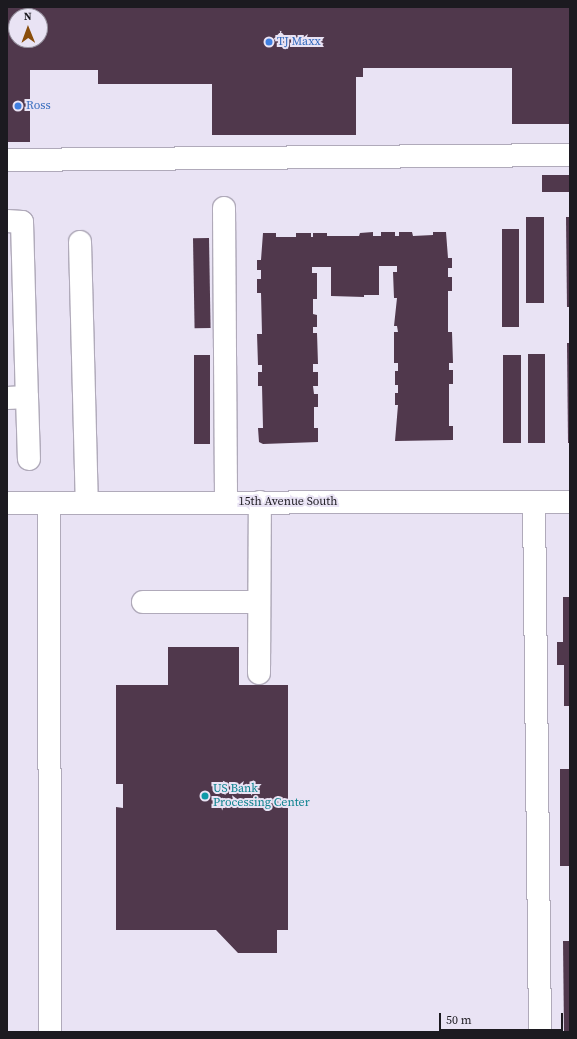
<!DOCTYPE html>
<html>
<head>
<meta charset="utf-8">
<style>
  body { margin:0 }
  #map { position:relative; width:577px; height:1039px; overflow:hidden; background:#e9e3f4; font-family:"Source Serif 4",serif }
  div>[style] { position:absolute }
  .building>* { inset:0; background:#50384c; transform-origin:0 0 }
  .roads { filter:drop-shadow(1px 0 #b0aaba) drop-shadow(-1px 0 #b0aaba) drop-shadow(0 1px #b0aaba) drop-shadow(0 -1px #b0aaba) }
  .minor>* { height:22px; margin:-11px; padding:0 11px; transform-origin:11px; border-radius:11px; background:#fff }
  .dots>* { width:11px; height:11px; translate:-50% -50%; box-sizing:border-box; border:2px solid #e9e3f4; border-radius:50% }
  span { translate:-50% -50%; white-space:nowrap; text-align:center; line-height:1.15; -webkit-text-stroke:4px #e9e3f4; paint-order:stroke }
  .shop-label { font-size:12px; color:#366cbe }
  .left { translate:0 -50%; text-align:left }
  .street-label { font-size:12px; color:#1c1a20 }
  .culture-label { font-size:12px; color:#0d838f }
  .frame { position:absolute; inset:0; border:8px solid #1c1a20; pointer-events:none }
  .north { position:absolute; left:8px; top:8px; width:40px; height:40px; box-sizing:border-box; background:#e9e3f4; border:1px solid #97939f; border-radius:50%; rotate:359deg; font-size:11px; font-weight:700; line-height:16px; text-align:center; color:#1c1a20 }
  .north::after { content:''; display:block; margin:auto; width:14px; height:18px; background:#894d0b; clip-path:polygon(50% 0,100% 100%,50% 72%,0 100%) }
  .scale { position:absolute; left:439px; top:1013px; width:124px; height:18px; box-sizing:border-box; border:2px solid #1c1a20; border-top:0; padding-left:5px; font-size:12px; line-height:14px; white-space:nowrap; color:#1c1a20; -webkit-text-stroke:3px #e9e3f4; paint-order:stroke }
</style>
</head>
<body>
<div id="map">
  <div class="building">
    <div style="clip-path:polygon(evenodd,7px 7px,570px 7px,570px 124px,512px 124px,512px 68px,363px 68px,363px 77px,356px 77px,356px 135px,212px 135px,212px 84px,98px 84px,98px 70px,30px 70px,30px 142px,7px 142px,7px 7px,16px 16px,40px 16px,40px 40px,16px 40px,16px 16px)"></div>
    <div style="left:542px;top:175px;width:28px;height:17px"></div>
    <div style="left:526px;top:217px;width:18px;height:86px"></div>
    <div style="clip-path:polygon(566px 217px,570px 217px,570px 307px,567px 307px)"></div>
    <div style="left:502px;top:229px;width:17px;height:98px"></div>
    <div style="clip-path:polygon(373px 232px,373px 236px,381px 236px,381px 232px,395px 232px,395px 236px,399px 236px,399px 232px,412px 232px,413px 236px,433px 235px,433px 232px,446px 232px,448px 258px,452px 258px,452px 268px,448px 268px,448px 277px,452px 277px,452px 291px,448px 291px,448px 332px,452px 332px,453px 363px,449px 363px,449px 370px,453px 370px,453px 384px,449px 384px,449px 426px,453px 426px,453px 440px,395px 441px,398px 405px,395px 405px,395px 393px,398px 393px,398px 385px,395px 385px,395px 371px,398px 371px,398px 363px,394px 363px,394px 332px,398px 332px,397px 326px,394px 326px,397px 298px,394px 298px,393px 272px,397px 272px,397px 266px,379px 266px,379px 295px,364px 295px,364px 297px,331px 296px,331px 267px,312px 267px,312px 273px,317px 273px,317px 299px,313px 299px,313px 314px,317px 315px,317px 327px,313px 327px,313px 333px,317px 333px,318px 364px,313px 364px,313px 372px,318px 372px,318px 386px,313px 386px,314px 394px,318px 394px,318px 407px,314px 407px,314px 428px,318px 428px,318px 442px,263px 444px,259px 442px,258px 428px,263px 428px,262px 386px,258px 386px,258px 372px,262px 372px,262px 365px,258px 365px,257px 334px,262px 334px,261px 293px,257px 293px,257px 279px,261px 279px,261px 270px,257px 270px,257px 260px,261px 260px,263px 233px,276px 233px,276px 237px,296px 237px,296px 233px,311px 233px,311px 237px,313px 237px,313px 233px,327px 233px,327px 236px,359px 236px,360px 233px)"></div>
    <div style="left:209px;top:238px;width:90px;height:16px;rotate:89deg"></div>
    <div style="clip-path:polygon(567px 343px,570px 343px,570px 443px,568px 443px)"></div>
    <div style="left:528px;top:354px;width:17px;height:89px"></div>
    <div style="left:194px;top:355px;width:16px;height:89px"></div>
    <div style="left:503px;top:355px;width:18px;height:88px"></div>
    <div style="clip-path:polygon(563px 597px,570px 597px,570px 706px,564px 706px,564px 665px,557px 665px,557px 642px,563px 642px)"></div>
    <div style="clip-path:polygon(168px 647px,239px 647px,239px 685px,288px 685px,288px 930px,277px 930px,277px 953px,238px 953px,216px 930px,116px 930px,116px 807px,123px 808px,123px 784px,116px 784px,116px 685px,168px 685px)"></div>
    <div style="left:560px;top:769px;width:10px;height:97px"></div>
    <div style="clip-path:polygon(563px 941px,570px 941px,570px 1032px,564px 1032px)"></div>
  </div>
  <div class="roads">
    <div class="minor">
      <div style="left:7px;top:160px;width:563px;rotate:-0.51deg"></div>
      <div style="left:224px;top:208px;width:294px;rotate:89.6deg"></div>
      <div style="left:7px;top:221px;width:15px;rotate:4deg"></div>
      <div style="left:22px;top:222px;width:175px;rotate:88.4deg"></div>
      <div style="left:80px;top:242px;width:260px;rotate:88.5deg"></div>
      <div style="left:7px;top:398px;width:20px;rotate:-3deg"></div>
      <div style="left:27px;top:397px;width:62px;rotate:88.2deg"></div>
      <div style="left:534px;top:502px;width:530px;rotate:89.35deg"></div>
      <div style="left:7px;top:503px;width:563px;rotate:-0.1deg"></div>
      <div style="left:49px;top:503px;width:529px;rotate:89.89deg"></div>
      <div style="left:143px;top:602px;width:116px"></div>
      <div style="left:259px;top:673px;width:171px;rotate:-89.7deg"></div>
    </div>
  </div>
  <div class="dots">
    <div style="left:269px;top:42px;background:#3f7fe0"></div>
    <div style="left:18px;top:106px;background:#3f7fe0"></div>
    <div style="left:205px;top:796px;background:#0f9aa8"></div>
  </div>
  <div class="shop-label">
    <span class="left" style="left:277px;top:42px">TJ Maxx</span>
    <span class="left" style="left:26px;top:106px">Ross</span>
  </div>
  <div class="street-label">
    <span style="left:288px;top:502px">15th Avenue South</span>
  </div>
  <div class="culture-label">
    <span class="left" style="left:213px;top:796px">US Bank<br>Processing Center</span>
  </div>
  <div class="frame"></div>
  <div class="north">N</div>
  <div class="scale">50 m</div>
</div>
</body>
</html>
